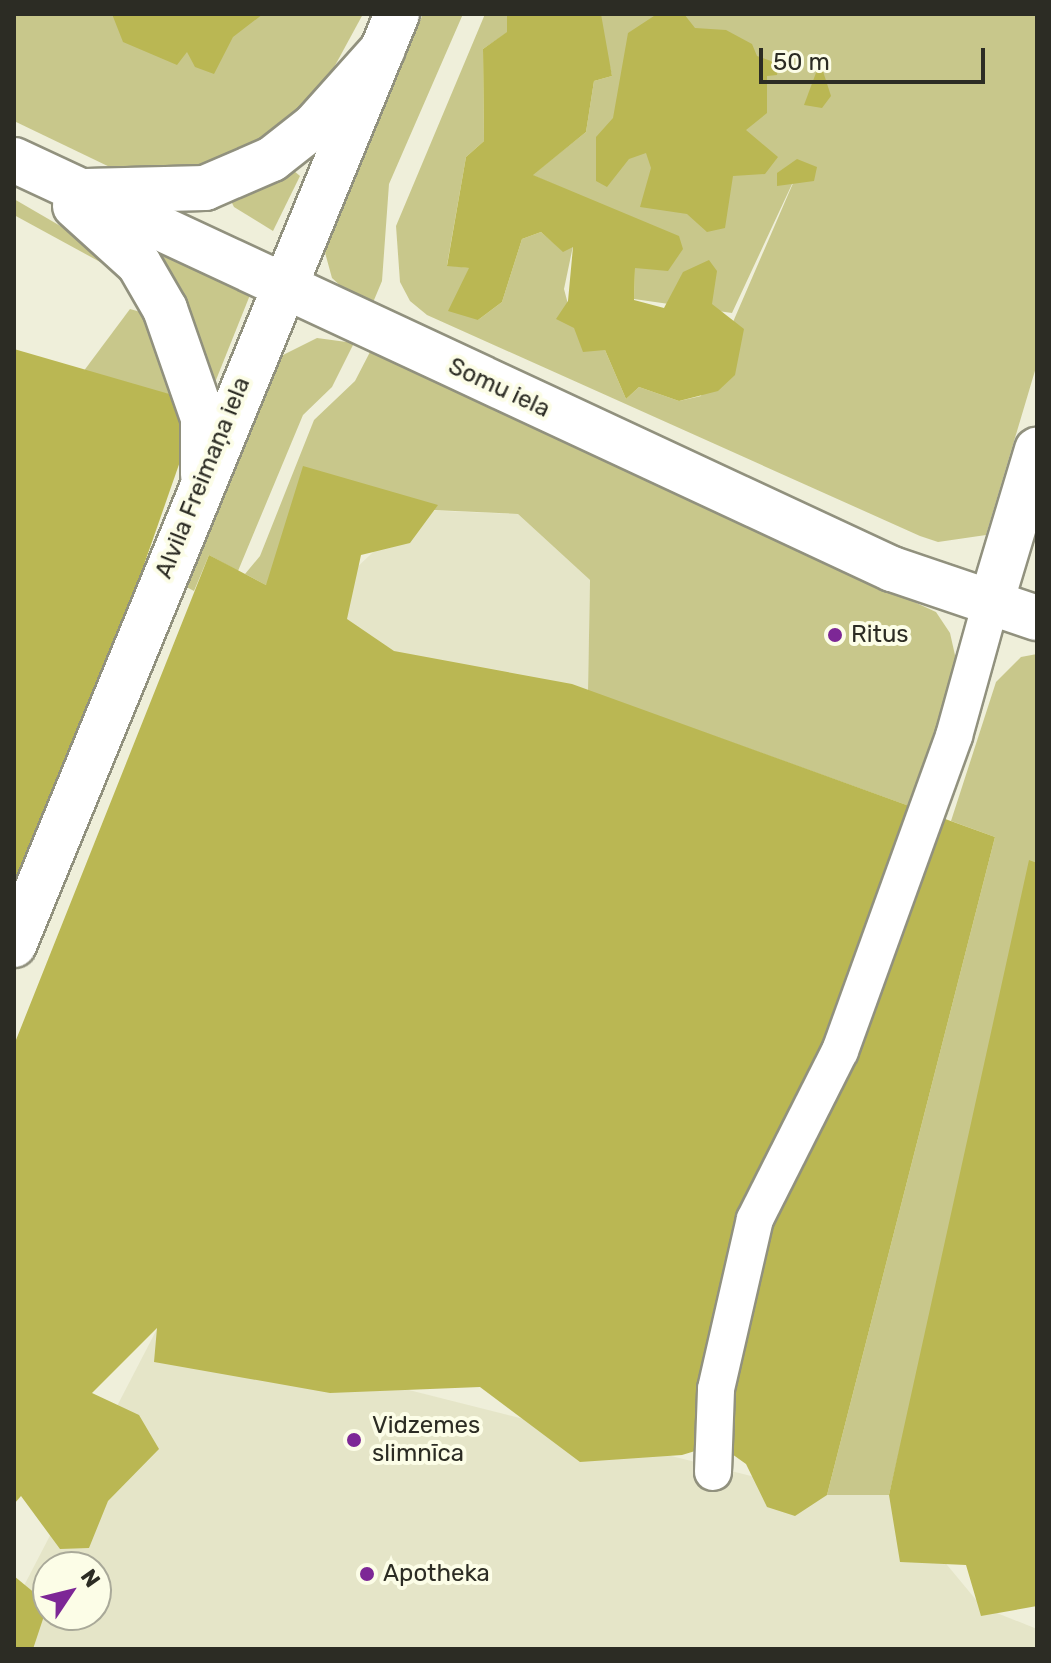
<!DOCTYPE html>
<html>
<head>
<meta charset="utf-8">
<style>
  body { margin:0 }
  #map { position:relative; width:1051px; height:1663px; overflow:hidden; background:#efefda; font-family:Rubik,sans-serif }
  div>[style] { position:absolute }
  .built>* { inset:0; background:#e5e5c8 }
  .green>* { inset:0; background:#c8c78b }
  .forest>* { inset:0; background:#bab753 }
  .roads { filter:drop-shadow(2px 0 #91917e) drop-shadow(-2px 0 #91917e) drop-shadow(0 2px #91917e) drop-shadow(0 -2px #91917e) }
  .minor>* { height:36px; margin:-18px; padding:0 18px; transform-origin:18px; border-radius:18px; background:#fff }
  .tertiary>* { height:44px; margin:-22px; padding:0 22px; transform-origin:22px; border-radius:22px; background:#fff }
  .secondary>* { height:44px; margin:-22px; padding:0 22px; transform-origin:22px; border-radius:22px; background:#fff }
  .dots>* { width:22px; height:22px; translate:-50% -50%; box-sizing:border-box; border:4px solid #fcfde7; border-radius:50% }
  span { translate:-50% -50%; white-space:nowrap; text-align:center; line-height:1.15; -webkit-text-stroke:8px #fcfde7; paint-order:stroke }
  .street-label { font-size:24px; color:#2c2c24 }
  .poi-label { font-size:24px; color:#2c2c24 }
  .left { translate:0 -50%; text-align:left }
  .frame { position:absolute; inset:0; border:16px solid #2c2c24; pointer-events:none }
  .north { position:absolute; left:32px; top:1551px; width:80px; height:80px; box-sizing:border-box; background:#fcfde7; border:2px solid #a9a999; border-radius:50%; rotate:55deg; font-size:22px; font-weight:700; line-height:32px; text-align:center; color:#2c2c24 }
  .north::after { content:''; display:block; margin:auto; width:28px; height:36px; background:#7d2796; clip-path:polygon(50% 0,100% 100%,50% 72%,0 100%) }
  .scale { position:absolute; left:759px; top:48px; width:226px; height:36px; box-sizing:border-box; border:4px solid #2c2c24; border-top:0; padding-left:10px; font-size:24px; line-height:28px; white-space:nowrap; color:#2c2c24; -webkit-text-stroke:6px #fcfde7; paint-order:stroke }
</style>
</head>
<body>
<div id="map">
  <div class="built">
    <div style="clip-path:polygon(418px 510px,518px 514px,590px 580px,588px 695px,418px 767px,321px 601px)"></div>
    <div style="clip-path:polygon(evenodd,158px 1327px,827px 1495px,889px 1495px,982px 1607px,1037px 1629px,1037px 1649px,14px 1649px,14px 1605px,158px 1327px,48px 1567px,96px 1567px,96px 1615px,48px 1615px,48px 1567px)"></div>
  </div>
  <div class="green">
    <div style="clip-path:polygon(14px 14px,363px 14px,306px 119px,256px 152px,173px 178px,116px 170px,14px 121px)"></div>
    <div style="clip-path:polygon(423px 14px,463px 14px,389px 184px,382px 281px,369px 312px,332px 278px,324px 249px)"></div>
    <div style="clip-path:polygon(485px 14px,507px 14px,508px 32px,483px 49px,484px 141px,466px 157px,447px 265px,469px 268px,478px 320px,502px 302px,522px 239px,541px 232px,563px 251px,573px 246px,564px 289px,574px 327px,605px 350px,626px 399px,639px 387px,679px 401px,701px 396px,800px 167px,732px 313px,634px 299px,635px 268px,664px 232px,532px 175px,586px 132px,594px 81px,612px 76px,598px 16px,1037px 14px,1037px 364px,986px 535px,938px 542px,920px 536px,427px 315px,410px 301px,400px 282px,396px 226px)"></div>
    <div style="clip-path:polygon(287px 165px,300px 176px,273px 231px,234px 207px,230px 199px)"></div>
    <div style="clip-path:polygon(14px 199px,119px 260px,124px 275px,14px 215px)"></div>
    <div style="clip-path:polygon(165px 252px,250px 295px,216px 380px,208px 381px,156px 258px)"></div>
    <div style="clip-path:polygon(130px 309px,144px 313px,190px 400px,83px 372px)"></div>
    <div style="clip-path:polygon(317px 338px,354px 343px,332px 387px,303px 415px,238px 571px,209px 555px,194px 591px,181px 584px,273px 360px)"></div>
    <div style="clip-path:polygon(370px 352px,936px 612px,950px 633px,957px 664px,912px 807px,588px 691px,590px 580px,518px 514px,433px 510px,266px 585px,245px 574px,260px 556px,314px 420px,355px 381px)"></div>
    <div style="clip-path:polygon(1037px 654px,1037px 863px,889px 1495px,827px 1495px,995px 837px,951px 821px,996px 682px,1021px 657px)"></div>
  </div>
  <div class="forest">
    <div style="clip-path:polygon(112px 14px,263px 14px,233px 37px,214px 74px,195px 67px,187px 52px,177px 65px,123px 42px)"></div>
    <div style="clip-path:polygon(507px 14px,601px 14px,612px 76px,594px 81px,586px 132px,533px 175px,679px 236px,683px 249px,668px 271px,635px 268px,634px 300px,664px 308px,683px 272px,709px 260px,717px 271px,712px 304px,744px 329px,735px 375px,718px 391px,679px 401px,639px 387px,626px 399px,605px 350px,583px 352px,574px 328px,556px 319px,568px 301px,573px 247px,563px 252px,541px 232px,522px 239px,502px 302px,478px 320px,448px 311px,469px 268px,447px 266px,466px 157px,484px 141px,483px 49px,507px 32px)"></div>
    <div style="clip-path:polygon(657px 14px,684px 14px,695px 28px,726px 30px,752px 44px,757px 56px,779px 64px,777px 75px,767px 76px,767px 113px,746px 130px,778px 157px,765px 174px,733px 176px,725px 228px,707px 232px,687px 214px,640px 207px,651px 168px,646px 153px,629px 159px,607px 187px,596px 181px,596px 137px,613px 118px,628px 33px)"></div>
    <div style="clip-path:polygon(820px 62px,831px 96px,822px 108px,804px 105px)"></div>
    <div style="clip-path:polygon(797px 159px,817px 167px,814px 181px,777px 186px,777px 173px)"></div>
    <div style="clip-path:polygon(14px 349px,190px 400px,191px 430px,56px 817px,14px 914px)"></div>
    <div style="clip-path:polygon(303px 466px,438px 505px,410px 543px,361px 555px,347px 619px,394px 651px,572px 684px,995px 837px,827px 1495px,795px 1516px,767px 1507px,746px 1464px,718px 1444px,682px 1455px,580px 1462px,480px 1387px,330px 1393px,154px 1362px,157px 1328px,92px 1393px,139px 1415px,159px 1449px,108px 1501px,89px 1548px,60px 1549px,21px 1496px,14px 1504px,14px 1045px,209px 555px,266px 585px)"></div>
    <div style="clip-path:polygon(1029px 860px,1037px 863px,1037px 1606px,981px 1616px,966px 1565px,900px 1562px,889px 1495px)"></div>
    <div style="clip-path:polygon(14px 1576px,48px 1604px,33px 1649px,14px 1649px)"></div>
  </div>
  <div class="roads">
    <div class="minor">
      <div style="left:713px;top:1472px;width:83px;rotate:-87.9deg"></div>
      <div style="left:716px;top:1389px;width:174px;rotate:-77.1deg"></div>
      <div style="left:755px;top:1219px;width:188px;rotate:-63.2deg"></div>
      <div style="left:840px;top:1051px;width:335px;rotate:-70.1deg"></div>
      <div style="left:954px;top:736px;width:138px;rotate:-74.5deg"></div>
    </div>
    <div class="tertiary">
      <div style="left:991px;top:603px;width:160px;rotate:-73.3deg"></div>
      <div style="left:14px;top:945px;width:1007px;rotate:-67.64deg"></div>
    </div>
    <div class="secondary">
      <div style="left:14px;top:160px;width:969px;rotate:24.98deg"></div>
      <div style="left:892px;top:569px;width:153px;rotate:18.7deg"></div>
      <div style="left:86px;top:191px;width:119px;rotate:-1.4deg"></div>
      <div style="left:205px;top:188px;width:73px;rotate:-23.4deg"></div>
      <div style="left:272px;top:159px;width:55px;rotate:-38.3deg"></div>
      <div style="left:315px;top:125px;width:102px;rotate:-48.2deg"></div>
      <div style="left:75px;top:206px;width:86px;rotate:42.2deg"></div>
      <div style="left:139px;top:264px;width:52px;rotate:60deg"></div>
      <div style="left:165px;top:309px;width:115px;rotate:70.8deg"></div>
      <div style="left:203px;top:418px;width:57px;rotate:90deg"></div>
    </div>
  </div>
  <div class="dots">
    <div style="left:835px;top:635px;background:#7d2796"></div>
    <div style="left:354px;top:1440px;background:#7d2796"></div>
    <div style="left:367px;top:1574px;background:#7d2796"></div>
  </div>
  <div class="street-label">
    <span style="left:499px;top:388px;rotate:25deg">Somu iela</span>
    <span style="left:203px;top:478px;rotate:-68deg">Alvila Freimaņa iela</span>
  </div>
  <div class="poi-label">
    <span class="left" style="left:851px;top:635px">Ritus</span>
    <span class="left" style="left:372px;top:1440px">Vidzemes<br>slimnīca</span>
    <span class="left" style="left:383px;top:1574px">Apotheka</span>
  </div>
  <div class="frame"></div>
  <div class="north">N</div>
  <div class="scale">50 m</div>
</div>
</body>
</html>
